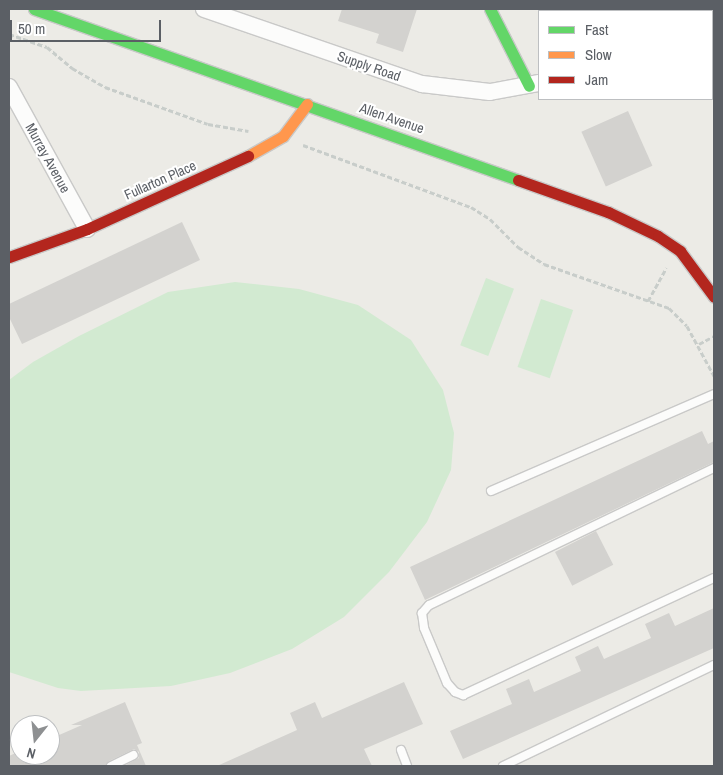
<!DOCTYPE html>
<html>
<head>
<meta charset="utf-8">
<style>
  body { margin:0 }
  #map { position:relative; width:723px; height:775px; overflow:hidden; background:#ecebe6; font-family:"Archivo Narrow",sans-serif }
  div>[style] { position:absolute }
  .green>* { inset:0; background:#d2ead1; transform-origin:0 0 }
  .building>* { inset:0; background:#d3d2cf; transform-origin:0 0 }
  .path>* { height:3px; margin-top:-1.5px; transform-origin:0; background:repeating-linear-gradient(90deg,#c8cdca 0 5px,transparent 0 7.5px) }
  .roads { filter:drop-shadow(1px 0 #c9c9c8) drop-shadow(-1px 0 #c9c9c8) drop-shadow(0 1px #c9c9c8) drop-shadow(0 -1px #c9c9c8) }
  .lane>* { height:8px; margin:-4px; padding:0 4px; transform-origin:4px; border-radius:4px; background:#fcfcfb }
  .street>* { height:16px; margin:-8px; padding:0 8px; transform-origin:8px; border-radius:8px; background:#fcfcfb }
  .fast>* { height:11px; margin:-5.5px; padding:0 5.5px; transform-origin:5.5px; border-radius:5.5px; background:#63d668 }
  .slow>* { height:11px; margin:-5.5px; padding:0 5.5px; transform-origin:5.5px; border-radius:5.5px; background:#ff974d }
  .jam>* { height:11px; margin:-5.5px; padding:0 5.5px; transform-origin:5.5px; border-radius:5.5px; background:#b3261e }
  span { translate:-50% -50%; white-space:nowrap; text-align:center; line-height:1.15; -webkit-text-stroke:4px #fff; paint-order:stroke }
  .street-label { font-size:14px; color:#5b5f65 }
  .frame { position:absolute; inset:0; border:10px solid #5b5f65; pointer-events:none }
  .legend { position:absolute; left:538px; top:10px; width:175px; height:90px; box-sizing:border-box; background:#fff; border:1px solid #bdbfc1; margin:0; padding:6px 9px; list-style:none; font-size:15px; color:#5b5f65 }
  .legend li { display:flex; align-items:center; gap:10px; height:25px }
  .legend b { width:25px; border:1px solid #bdbfc1 }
  .north { position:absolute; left:10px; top:715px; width:50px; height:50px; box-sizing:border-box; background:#fff; border:1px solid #bdbfc1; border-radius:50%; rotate:196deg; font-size:14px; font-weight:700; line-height:20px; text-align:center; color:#5b5f65 }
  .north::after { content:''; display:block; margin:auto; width:18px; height:22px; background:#8e9092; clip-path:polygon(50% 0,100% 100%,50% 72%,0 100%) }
  .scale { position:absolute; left:10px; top:20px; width:151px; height:22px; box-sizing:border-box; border:2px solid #5b5f65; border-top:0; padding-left:6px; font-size:15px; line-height:18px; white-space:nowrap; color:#5b5f65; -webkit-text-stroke:4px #fff; paint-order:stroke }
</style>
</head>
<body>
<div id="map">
  <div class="green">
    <div style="left:486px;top:278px;width:30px;height:72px;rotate:21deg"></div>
    <div style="clip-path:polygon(235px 282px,299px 289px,358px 305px,411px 340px,443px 390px,454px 433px,451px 470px,427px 522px,389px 572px,344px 617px,292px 649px,230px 673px,171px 686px,81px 691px,58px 688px,9px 672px,9px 380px,33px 362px,79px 336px,168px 292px)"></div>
    <div style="left:541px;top:299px;width:34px;height:72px;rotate:19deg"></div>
  </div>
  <div class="building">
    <div style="clip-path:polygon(342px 9px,417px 9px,403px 52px,376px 43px,379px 34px,338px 21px)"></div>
    <div style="left:628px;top:111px;width:60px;height:51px;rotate:66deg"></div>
    <div style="clip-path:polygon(182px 222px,200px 260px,22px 344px,9px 317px,9px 304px)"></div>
    <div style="clip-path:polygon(702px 431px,708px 444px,714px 441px,714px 462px,425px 600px,410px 567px)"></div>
    <div style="left:596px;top:531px;width:38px;height:46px;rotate:63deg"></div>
    <div style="clip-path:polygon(714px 608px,714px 648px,463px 759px,450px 731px,512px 704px,506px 689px,529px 679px,534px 692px,581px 671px,575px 657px,598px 646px,604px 659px,651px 638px,645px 624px,669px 613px,675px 626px)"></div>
    <div style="clip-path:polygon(404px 682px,423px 724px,364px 749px,372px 766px,217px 766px,297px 730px,290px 713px,315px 702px,322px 718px)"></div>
    <div style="clip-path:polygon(125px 702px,142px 743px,137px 745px,146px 766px,124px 766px,139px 758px,139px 752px,134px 749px,109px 761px,105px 766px,9px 766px,9px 756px,20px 751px,20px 755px,50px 755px,50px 739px,82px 725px,71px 725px)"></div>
  </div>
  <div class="path">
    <div style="left:9px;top:34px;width:40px;rotate:18.9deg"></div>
    <div style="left:47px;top:47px;width:33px;rotate:40deg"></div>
    <div style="left:72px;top:68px;width:38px;rotate:30deg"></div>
    <div style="left:105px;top:87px;width:109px;rotate:19.8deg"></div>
    <div style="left:208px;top:124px;width:41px;rotate:9.9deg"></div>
    <div style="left:303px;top:145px;width:179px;rotate:20.3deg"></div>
    <div style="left:471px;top:207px;width:22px;rotate:32deg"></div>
    <div style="left:490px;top:219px;width:40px;rotate:45deg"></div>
    <div style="left:518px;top:247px;width:31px;rotate:33deg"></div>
    <div style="left:544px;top:264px;width:133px;rotate:19.4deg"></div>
    <div style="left:669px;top:308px;width:25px;rotate:45deg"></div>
    <div style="left:687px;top:326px;width:57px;rotate:61.6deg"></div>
    <div style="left:648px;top:301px;width:38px;rotate:-61deg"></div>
    <div style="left:699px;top:344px;width:17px;rotate:-28deg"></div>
  </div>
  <div class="roads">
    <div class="lane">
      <div style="left:714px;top:468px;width:316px;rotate:154.3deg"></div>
      <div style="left:429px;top:605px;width:11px;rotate:131deg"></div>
      <div style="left:422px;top:613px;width:15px;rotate:82deg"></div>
      <div style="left:424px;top:628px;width:60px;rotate:67.3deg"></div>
      <div style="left:447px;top:683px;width:12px;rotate:48deg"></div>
      <div style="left:455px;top:692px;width:9px;rotate:21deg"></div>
      <div style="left:463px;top:695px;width:277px;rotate:-25deg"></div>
      <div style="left:491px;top:491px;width:243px;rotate:-23.5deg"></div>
      <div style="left:401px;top:750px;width:17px;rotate:69deg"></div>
      <div style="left:111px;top:766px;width:25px;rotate:-26deg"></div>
      <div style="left:503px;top:766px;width:234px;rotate:-25.6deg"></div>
    </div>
    <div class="street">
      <div style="left:204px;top:9px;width:231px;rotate:19deg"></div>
      <div style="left:422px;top:84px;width:68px;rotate:6.7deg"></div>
      <div style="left:490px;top:92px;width:50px;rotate:-10.4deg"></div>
      <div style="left:667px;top:11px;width:4px;rotate:-27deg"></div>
      <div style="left:9px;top:87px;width:162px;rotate:61.2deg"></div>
    </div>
    <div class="fast">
      <div style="left:34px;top:9px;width:513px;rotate:19.46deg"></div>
      <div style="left:490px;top:9px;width:86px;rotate:63.1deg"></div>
    </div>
    <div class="slow">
      <div style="left:248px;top:156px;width:40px;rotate:-29.7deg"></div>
      <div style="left:283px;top:136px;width:40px;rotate:-53deg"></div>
    </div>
    <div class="jam">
      <div style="left:518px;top:180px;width:96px;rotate:19.6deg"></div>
      <div style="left:608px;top:212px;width:55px;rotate:25.6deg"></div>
      <div style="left:658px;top:236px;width:27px;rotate:34deg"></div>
      <div style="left:680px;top:251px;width:57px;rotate:53.5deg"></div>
      <div style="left:9px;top:257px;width:83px;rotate:-19.7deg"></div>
      <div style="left:87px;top:229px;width:177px;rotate:-24.4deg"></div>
    </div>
  </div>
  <div class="street-label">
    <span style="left:369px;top:66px;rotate:19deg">Supply Road</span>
    <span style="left:392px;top:118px;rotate:19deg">Allen Avenue</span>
    <span style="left:48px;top:158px;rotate:61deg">Murray Avenue</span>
    <span style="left:160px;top:180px;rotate:-24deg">Fullarton Place</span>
  </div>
  <div class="frame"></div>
  <ul class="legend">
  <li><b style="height:6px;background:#63d668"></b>Fast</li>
  <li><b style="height:6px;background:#ff974d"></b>Slow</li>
  <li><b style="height:6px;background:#b3261e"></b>Jam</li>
  </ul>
  <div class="north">N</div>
  <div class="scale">50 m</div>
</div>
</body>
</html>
